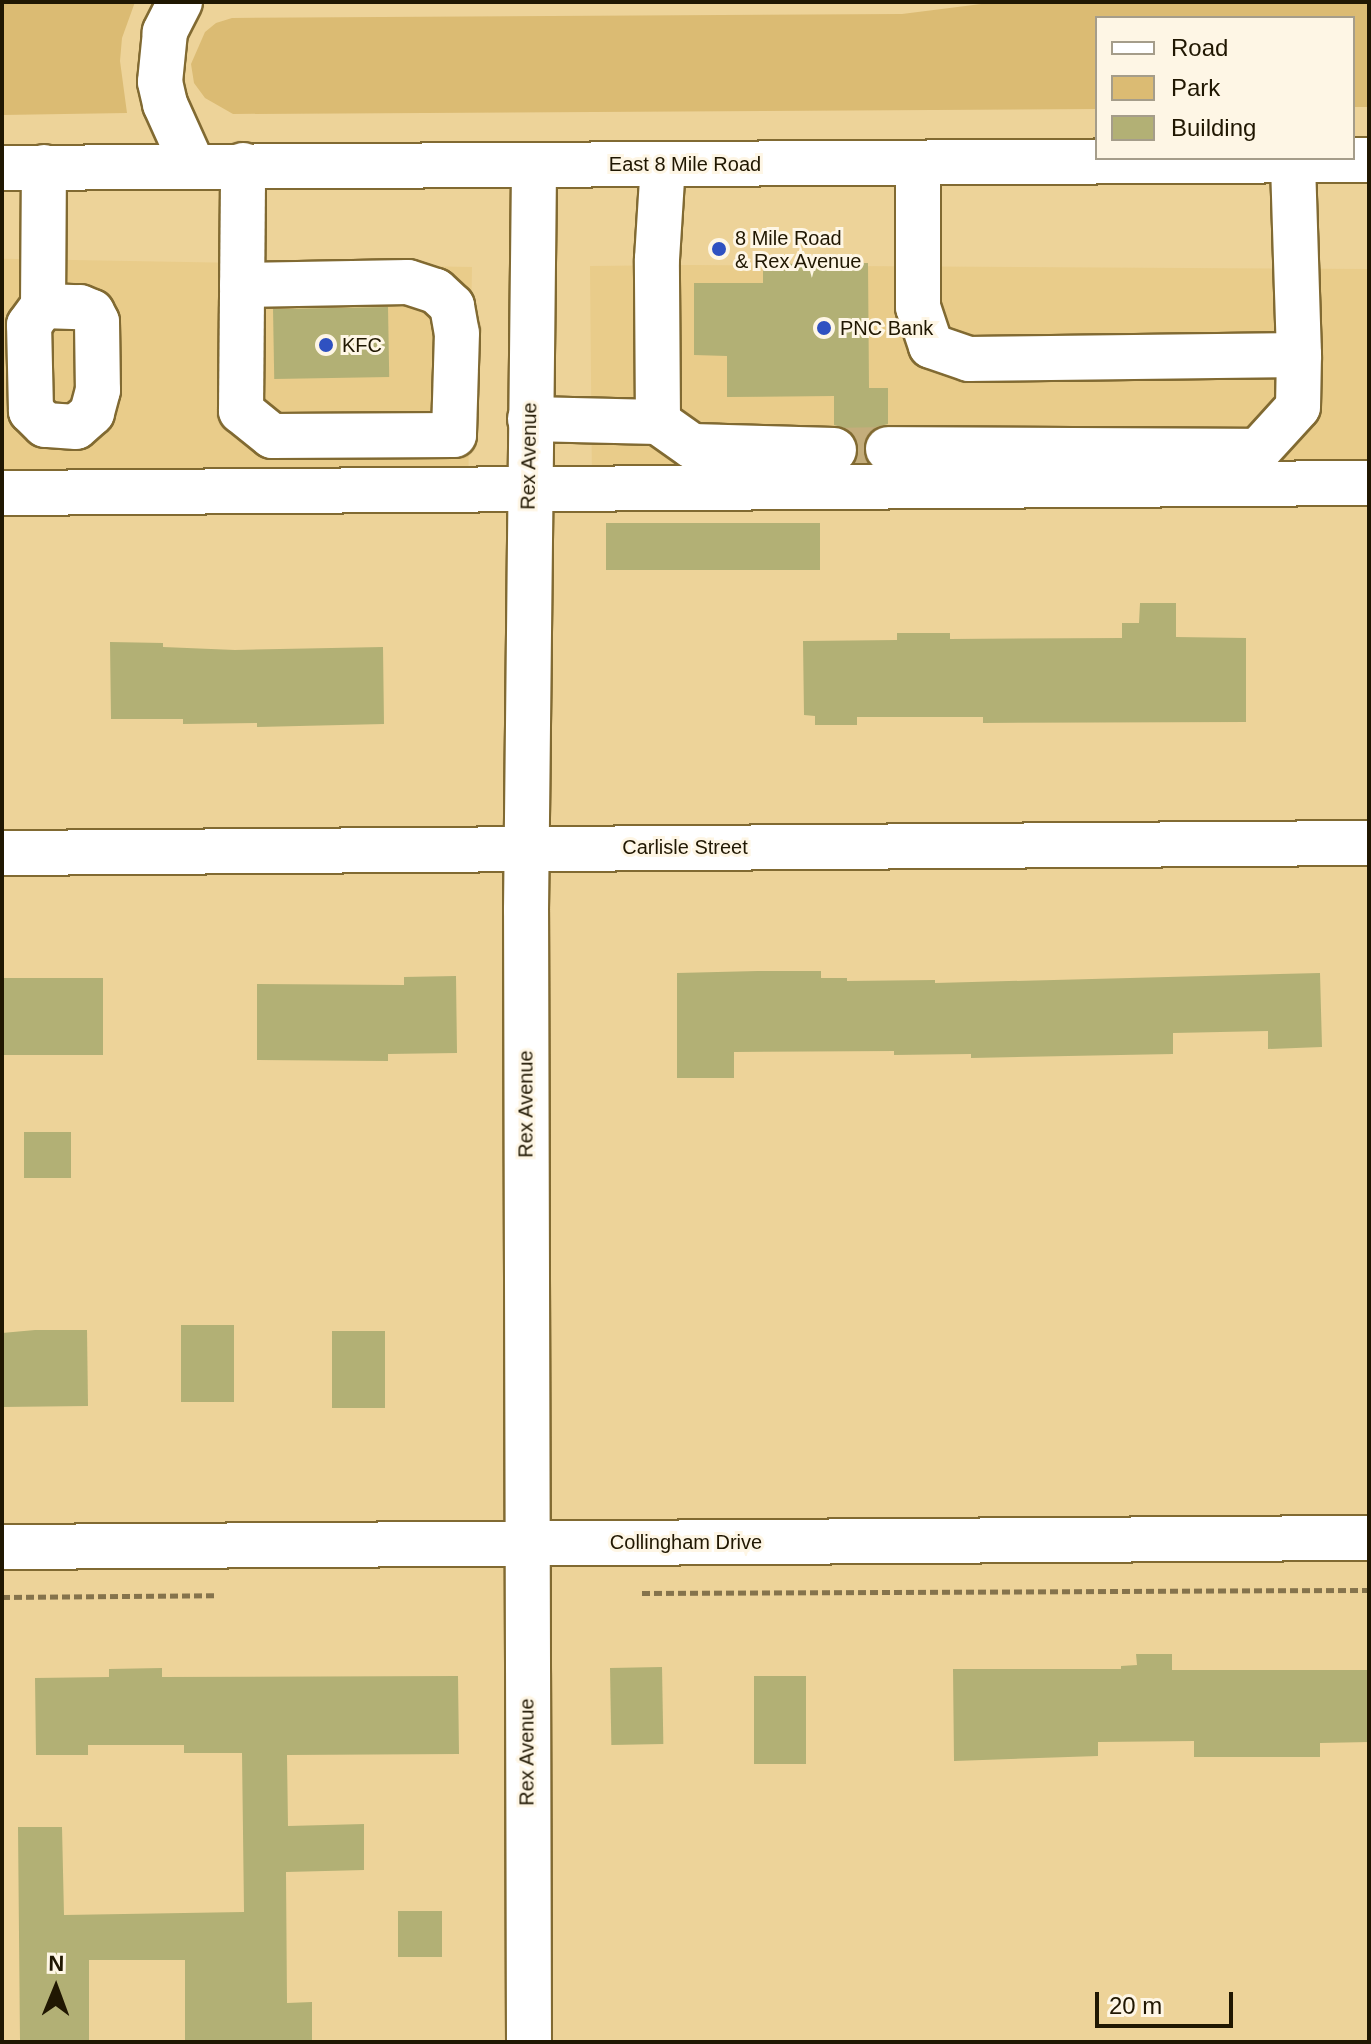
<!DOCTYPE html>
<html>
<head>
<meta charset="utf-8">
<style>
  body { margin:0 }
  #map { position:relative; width:1371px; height:2044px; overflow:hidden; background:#edd399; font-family:Arial,sans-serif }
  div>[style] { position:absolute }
  .built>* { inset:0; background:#e9cc8a; transform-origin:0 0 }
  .green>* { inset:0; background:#dbbb73 }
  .building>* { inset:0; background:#b2b075; transform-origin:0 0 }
  .minor-tunnel>* { height:44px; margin-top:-22px; transform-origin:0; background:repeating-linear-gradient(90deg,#c4ad7b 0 44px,transparent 0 66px) }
  .path>* { height:5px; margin-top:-2.5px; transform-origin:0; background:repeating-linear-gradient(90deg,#85734c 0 8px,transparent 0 12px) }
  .roads { filter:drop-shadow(2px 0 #816a32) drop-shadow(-2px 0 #816a32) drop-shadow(0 2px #816a32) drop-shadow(0 -2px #816a32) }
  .minor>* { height:44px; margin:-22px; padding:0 22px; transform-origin:22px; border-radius:22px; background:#fff }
  .highway>* { height:44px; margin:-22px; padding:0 22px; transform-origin:22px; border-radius:22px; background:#fff }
  .dots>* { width:22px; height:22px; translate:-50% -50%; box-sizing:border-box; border:4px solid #fef6e5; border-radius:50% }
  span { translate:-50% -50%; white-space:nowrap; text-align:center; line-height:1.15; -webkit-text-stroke:6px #fef6e5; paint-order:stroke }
  .street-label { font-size:20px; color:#201702 }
  .poi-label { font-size:20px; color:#201702 }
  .left { translate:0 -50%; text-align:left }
  .frame { position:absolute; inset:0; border:4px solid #201702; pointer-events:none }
  .legend { position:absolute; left:1095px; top:16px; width:260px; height:144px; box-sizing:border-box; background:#fef6e5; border:2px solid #a59d8a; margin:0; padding:10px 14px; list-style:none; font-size:24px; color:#201702 }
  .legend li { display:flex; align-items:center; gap:16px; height:40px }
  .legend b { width:40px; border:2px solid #a59d8a }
  .north { position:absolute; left:16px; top:1948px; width:80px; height:80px; -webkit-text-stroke:6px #fef6e5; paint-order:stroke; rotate:1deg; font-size:22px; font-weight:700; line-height:32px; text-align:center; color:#201702 }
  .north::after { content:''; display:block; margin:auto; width:28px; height:36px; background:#201702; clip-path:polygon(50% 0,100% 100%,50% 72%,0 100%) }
  .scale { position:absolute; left:1095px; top:1992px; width:138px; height:36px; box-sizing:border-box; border:4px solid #201702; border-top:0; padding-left:10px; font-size:24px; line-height:28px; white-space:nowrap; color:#201702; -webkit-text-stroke:6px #fef6e5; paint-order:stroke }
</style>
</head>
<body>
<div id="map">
  <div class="built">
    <div style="clip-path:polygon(690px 265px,1369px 269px,1369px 476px,592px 485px,590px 266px)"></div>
    <div style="left:472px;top:267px;width:214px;height:470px;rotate:91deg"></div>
  </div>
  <div class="green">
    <div style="clip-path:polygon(2px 2px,135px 2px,122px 38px,120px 61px,127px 113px,2px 115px)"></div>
    <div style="clip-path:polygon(997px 2px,1369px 2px,1369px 107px,1353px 107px,1353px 18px,1097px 18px,1097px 109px,233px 114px,205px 98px,194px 83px,191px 64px,205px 32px,216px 23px,232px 18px,902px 14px)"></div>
  </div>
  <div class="building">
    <div style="clip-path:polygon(868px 263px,869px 388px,888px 388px,888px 424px,876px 427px,867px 436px,865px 457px,857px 458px,856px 439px,848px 429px,834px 425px,834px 396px,727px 397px,727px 356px,694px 355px,694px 283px,763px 283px,763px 264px)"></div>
    <div style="left:388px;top:307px;width:70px;height:115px;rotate:89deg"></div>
    <div style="left:820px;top:523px;width:47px;height:214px;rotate:90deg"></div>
    <div style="clip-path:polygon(1140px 603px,1176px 603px,1176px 637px,1246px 638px,1246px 722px,983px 723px,983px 717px,857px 717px,857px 725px,815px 725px,815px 716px,804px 715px,803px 641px,897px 640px,897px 633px,950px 633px,950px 639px,1122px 638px,1122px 623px,1139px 623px)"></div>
    <div style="clip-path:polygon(110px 642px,163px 643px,163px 647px,235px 650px,383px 647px,384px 724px,257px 727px,257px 723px,183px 724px,183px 719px,111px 719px)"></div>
    <div style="clip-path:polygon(758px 971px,821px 971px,821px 978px,847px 978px,847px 981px,935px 980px,935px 983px,1320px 973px,1322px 1047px,1268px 1049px,1268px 1031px,1173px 1033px,1173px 1054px,971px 1058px,971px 1054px,894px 1055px,894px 1051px,734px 1052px,734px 1078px,677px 1078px,677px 973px)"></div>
    <div style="clip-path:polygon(456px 976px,457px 1053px,388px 1054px,388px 1061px,257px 1060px,257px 984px,404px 985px,404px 977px)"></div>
    <div style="left:103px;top:978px;width:77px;height:101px;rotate:90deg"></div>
    <div style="left:71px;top:1132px;width:46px;height:47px;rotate:90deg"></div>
    <div style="left:234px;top:1325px;width:77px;height:53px;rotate:90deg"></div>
    <div style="clip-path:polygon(35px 1330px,87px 1330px,88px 1406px,2px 1407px,2px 1333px)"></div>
    <div style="left:332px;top:1331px;width:53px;height:77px"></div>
    <div style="clip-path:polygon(1136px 1654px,1172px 1654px,1172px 1670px,1369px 1670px,1369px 1742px,1320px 1743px,1320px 1757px,1194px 1757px,1194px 1741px,1098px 1742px,1098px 1756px,954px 1761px,953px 1669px,1121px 1669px,1121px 1666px,1137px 1665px)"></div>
    <div style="left:662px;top:1667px;width:77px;height:52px;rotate:89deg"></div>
    <div style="clip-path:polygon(162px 1668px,162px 1677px,458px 1676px,459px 1754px,287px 1755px,288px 1826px,364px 1824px,364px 1870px,286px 1872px,287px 2003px,312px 2002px,312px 2042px,185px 2042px,185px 1960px,89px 1960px,89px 2042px,20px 2042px,18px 1827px,62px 1827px,64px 1915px,244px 1912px,242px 1753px,184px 1753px,184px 1745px,88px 1745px,88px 1755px,36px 1755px,35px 1678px,109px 1677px,109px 1669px)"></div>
    <div style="left:754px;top:1676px;width:52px;height:88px"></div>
    <div style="left:398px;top:1911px;width:44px;height:46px"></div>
  </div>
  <div class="minor-tunnel">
    <div style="left:834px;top:450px;width:54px;rotate:-1.1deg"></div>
  </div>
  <div class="path">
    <div style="left:642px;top:1593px;width:727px;rotate:-0.24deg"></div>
    <div style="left:2px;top:1597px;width:214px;rotate:-0.5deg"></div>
  </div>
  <div class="roads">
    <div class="minor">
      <div style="left:918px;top:163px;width:144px;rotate:90deg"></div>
      <div style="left:918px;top:307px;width:41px;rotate:71.6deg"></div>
      <div style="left:931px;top:346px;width:40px;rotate:18.9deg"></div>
      <div style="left:969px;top:359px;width:330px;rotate:-0.7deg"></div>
      <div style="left:1299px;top:355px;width:194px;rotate:-91.8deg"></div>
      <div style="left:242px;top:285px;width:166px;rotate:-1deg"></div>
      <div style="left:408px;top:282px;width:29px;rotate:18deg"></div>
      <div style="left:436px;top:291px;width:22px;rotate:43deg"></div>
      <div style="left:452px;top:306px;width:27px;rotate:80deg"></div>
      <div style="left:457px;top:333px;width:102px;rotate:91.7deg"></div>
      <div style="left:454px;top:435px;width:182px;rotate:179.7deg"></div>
      <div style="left:272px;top:436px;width:40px;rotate:-141deg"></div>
      <div style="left:241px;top:411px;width:246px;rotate:-89.5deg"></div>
      <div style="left:43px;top:306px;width:37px;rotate:2deg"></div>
      <div style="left:80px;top:307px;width:13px;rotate:23deg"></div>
      <div style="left:92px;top:312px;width:11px;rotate:63deg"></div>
      <div style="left:97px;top:322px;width:68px;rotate:89.2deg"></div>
      <div style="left:98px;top:390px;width:24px;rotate:105deg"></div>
      <div style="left:92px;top:413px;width:21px;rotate:139deg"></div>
      <div style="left:76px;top:427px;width:31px;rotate:-176deg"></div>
      <div style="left:45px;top:425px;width:20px;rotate:-135deg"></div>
      <div style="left:31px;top:411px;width:86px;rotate:-91.3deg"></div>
      <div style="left:29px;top:325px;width:24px;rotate:-54deg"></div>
      <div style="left:43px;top:306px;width:139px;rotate:-89.6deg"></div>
      <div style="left:530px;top:419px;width:128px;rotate:1.3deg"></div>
      <div style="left:658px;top:422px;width:42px;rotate:35.2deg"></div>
      <div style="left:692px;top:446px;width:142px;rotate:1.6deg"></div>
      <div style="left:658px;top:422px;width:163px;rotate:-90.4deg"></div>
      <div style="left:657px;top:259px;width:95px;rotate:-86.4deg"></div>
      <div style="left:888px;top:449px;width:370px;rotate:0.3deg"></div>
      <div style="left:1258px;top:451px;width:59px;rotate:-47.7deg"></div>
      <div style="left:1298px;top:407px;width:52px;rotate:-88.9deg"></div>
      <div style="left:2px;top:493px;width:1367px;rotate:-0.42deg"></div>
      <div style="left:2px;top:853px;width:1367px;rotate:-0.42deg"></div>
      <div style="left:2px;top:1547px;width:1367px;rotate:-0.38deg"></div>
      <div style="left:529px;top:2042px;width:1132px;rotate:-90.15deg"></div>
      <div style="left:526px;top:910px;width:745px;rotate:-89.38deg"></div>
    </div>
    <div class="highway">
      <div style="left:180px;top:2px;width:34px;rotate:117deg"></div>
      <div style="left:165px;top:32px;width:50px;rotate:95.7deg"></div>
      <div style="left:160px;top:82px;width:23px;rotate:77deg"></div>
      <div style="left:165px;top:104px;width:68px;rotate:65.7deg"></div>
      <div style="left:2px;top:168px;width:1367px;rotate:-0.34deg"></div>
    </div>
  </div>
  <div class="dots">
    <div style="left:719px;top:249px;background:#2f51c1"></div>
    <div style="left:824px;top:328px;background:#2f51c1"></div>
    <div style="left:326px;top:345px;background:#2f51c1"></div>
  </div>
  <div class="street-label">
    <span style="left:685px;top:164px">East 8 Mile Road</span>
    <span style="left:529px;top:456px;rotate:-89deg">Rex Avenue</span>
    <span style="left:685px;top:847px">Carlisle Street</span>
    <span style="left:526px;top:1104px;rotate:-90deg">Rex Avenue</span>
    <span style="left:686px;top:1542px">Collingham Drive</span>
    <span style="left:527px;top:1752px;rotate:-90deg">Rex Avenue</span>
  </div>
  <div class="poi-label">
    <span class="left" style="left:735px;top:250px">8 Mile Road<br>&amp; Rex Avenue</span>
    <span class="left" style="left:840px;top:328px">PNC Bank</span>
    <span class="left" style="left:342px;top:345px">KFC</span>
  </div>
  <div class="frame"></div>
  <ul class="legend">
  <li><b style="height:10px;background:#fff"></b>Road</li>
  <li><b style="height:22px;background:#dbbb73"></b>Park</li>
  <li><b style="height:22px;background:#b2b075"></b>Building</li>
  </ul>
  <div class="north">N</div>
  <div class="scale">20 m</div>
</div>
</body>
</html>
